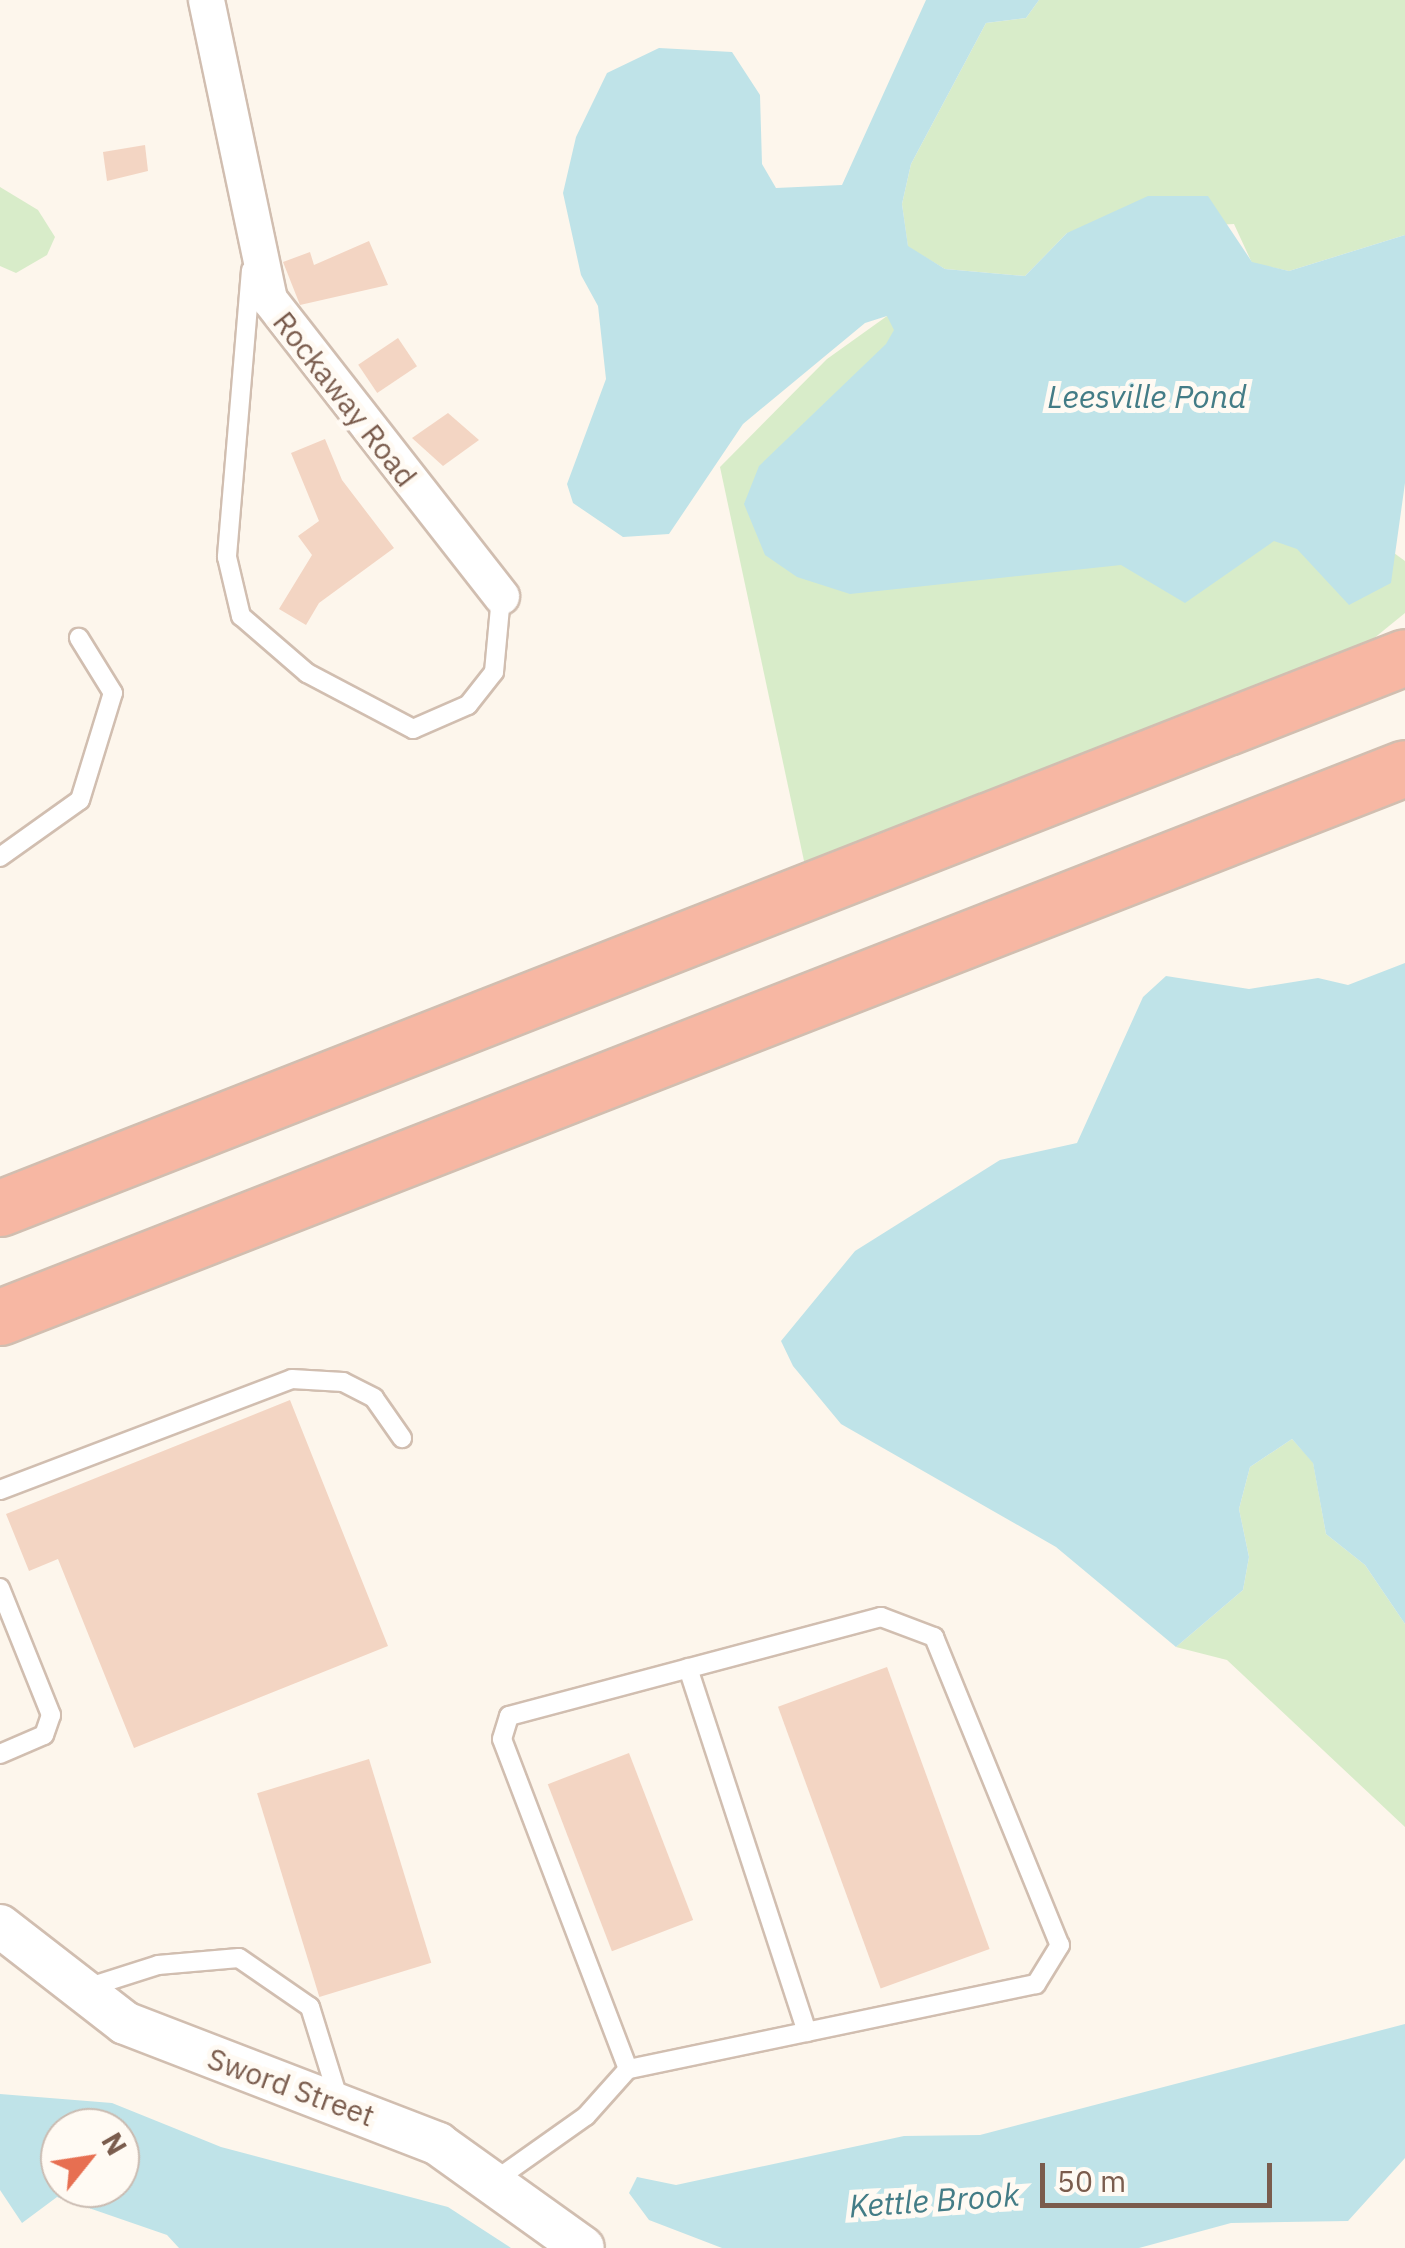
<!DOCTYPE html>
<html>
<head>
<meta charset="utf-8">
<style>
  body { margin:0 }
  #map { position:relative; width:1405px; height:2248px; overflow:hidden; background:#fdf6ec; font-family:"IBM Plex Sans",sans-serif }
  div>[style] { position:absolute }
  .green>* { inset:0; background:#d8ecc9 }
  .water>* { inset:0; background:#bfe3e8 }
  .building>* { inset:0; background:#f3d5c3; transform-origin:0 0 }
  .roads { filter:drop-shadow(2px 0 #d1beb0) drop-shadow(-2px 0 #d1beb0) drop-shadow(0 2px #d1beb0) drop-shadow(0 -2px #d1beb0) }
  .service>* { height:18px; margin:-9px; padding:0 9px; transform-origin:9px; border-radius:9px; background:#fff }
  .minor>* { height:35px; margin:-17.5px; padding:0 17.5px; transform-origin:17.5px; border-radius:17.5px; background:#fff }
  .tertiary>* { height:42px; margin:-21px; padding:0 21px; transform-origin:21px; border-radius:21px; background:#fff }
  .motorway>* { height:55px; margin:-27.5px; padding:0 27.5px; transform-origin:27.5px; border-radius:27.5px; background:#f7b7a3 }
  span { translate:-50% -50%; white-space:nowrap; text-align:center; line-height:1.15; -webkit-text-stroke:10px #fffaf3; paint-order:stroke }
  .street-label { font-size:30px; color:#7a5c4d }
  .water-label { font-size:32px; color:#437c86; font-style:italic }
  .north { position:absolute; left:40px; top:2108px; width:100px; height:100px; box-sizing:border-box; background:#fffaf3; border:2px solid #cabbb1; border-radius:50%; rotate:60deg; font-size:28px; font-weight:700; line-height:40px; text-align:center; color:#7a5c4d }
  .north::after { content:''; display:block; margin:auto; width:35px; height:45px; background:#e76f51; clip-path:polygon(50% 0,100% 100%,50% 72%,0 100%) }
  .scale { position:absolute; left:1040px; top:2163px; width:232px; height:45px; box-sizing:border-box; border:5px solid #7a5c4d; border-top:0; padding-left:12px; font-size:30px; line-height:35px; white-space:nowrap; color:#7a5c4d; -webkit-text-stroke:8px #fffaf3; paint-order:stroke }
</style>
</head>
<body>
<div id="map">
  <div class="green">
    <div style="clip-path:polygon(1039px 0,1405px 0,1405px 235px,1289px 271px,1252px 263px,1234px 224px,1067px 233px,1025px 276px,945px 269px,908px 247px,902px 204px,911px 164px,986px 23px,1026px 18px)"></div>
    <div style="clip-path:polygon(0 187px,38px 210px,55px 237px,47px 255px,16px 273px,0 266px)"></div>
    <div style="clip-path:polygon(908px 301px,1320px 499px,1405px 561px,1405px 613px,1362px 648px,807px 875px,720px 467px,827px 359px)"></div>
    <div style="clip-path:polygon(1292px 1439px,1313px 1462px,1326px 1534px,1365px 1565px,1405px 1624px,1405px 1827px,1227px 1660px,1176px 1647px,1243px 1590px,1249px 1557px,1239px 1509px,1250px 1467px)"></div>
  </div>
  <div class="water">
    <div style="clip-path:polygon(926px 0,1039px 0,1026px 18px,986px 23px,911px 164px,902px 204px,908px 246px,945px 269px,1025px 276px,1067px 233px,1148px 196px,1208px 196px,1252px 262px,1289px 271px,1405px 235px,1405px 483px,1391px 583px,1349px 605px,1297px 549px,1274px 541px,1185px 603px,1121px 565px,850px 594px,797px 577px,765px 555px,744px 504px,759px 466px,886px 344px,894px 330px,887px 316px,865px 323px,743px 424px,669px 534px,623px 537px,573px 503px,567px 484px,606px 379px,598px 306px,581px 275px,563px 193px,576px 137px,607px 73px,659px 48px,732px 52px,760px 95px,762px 164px,776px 188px,842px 185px)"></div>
    <div style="clip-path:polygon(1405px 963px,1405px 1624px,1365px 1565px,1326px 1534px,1313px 1463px,1292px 1439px,1250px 1467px,1239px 1509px,1249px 1557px,1243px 1590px,1176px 1647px,1056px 1547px,841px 1424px,793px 1366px,781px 1341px,855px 1251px,1000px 1160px,1077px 1143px,1143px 997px,1166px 976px,1249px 989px,1318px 978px,1348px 985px)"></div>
    <div style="clip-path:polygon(1405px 2024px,1405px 2158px,1348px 2221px,1231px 2223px,1139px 2248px,722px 2248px,649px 2220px,629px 2193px,637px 2177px,676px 2185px,904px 2136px,980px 2135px)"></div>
    <div style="clip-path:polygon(evenodd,0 2094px,112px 2103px,221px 2147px,448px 2207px,511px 2248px,179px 2248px,167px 2235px,57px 2197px,22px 2223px,0 2190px,0 2094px,60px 2128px,120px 2128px,120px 2188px,60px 2188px,60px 2128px)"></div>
  </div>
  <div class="building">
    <div style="clip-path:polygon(145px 145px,148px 171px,107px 181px,103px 152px)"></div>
    <div style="clip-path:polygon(369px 241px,388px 285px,300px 305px,283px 262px,310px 252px,314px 265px)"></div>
    <div style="left:398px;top:338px;width:34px;height:48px;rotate:56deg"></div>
    <div style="clip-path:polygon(448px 413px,479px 440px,443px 466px,412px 438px)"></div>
    <div style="clip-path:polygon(325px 439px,342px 480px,394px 548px,319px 603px,306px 625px,279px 609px,312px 555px,298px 536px,319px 521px,291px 453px)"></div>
    <div style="clip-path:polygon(290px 1400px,388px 1646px,134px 1748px,58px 1559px,29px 1571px,6px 1514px)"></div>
    <div style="left:887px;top:1667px;width:300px;height:116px;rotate:70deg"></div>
    <div style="left:629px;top:1753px;width:179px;height:87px;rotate:69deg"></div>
    <div style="left:369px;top:1759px;width:213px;height:117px;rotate:73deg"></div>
  </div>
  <div class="roads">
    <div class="service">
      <div style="left:251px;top:270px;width:288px;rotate:94.8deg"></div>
      <div style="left:227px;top:557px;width:61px;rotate:76.7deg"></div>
      <div style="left:241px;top:616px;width:87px;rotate:40.8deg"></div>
      <div style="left:307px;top:673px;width:120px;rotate:27.8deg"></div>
      <div style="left:413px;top:729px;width:60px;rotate:-23.6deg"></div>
      <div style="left:468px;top:705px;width:42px;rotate:-51.8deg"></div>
      <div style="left:494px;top:672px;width:76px;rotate:-84.7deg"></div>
      <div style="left:0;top:857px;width:98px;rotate:-35.5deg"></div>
      <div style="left:80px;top:800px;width:112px;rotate:-72.9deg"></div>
      <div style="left:113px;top:693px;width:65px;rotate:-121.7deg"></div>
      <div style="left:0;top:1490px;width:312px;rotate:-20.8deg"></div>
      <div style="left:292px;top:1379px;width:51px;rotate:3.4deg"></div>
      <div style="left:343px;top:1382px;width:35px;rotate:27deg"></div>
      <div style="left:374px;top:1398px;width:49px;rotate:55deg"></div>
      <div style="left:0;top:1588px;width:137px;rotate:68.1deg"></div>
      <div style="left:51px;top:1715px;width:21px;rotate:109deg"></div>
      <div style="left:44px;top:1735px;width:48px;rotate:156.6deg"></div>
      <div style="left:688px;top:1668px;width:383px;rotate:71.9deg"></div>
      <div style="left:83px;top:1989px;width:79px;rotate:-17.7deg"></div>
      <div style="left:158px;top:1965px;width:81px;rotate:-4.9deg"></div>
      <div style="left:239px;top:1958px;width:86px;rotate:34.6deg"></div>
      <div style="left:310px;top:2007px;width:102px;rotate:72.8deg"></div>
      <div style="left:497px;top:2179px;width:109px;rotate:-35.3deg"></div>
      <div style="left:586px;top:2116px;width:63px;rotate:-48.2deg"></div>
      <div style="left:628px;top:2069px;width:353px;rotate:-110.9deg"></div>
      <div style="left:502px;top:1739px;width:24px;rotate:-73deg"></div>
      <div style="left:509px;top:1716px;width:385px;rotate:-14.9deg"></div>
      <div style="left:881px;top:1617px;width:57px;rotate:20.7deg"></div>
      <div style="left:934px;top:1637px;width:333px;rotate:67.8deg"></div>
      <div style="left:1060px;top:1945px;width:46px;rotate:121.6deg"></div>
      <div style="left:1036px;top:1984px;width:417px;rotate:168.2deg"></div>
    </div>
    <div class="minor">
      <div style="left:206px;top:0;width:306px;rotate:78.1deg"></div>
      <div style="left:269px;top:299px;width:377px;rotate:52deg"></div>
    </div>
    <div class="tertiary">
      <div style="left:0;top:1926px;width:158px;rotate:37.8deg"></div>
      <div style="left:125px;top:2023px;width:336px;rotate:21.1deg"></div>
      <div style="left:438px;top:2144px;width:178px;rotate:35.6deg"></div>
    </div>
    <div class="motorway">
      <div style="left:0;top:1208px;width:1509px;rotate:-21.41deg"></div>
      <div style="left:0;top:1317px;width:1508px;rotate:-21.34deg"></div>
    </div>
  </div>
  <div class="street-label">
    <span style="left:345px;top:399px;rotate:52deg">Rockaway Road</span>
    <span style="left:291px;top:2087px;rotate:20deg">Sword Street</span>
  </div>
  <div class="water-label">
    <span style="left:1147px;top:396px">Leesville Pond</span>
    <span style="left:934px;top:2200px;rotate:-4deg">Kettle Brook</span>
  </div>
  <div class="north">N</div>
  <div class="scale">50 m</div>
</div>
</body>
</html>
